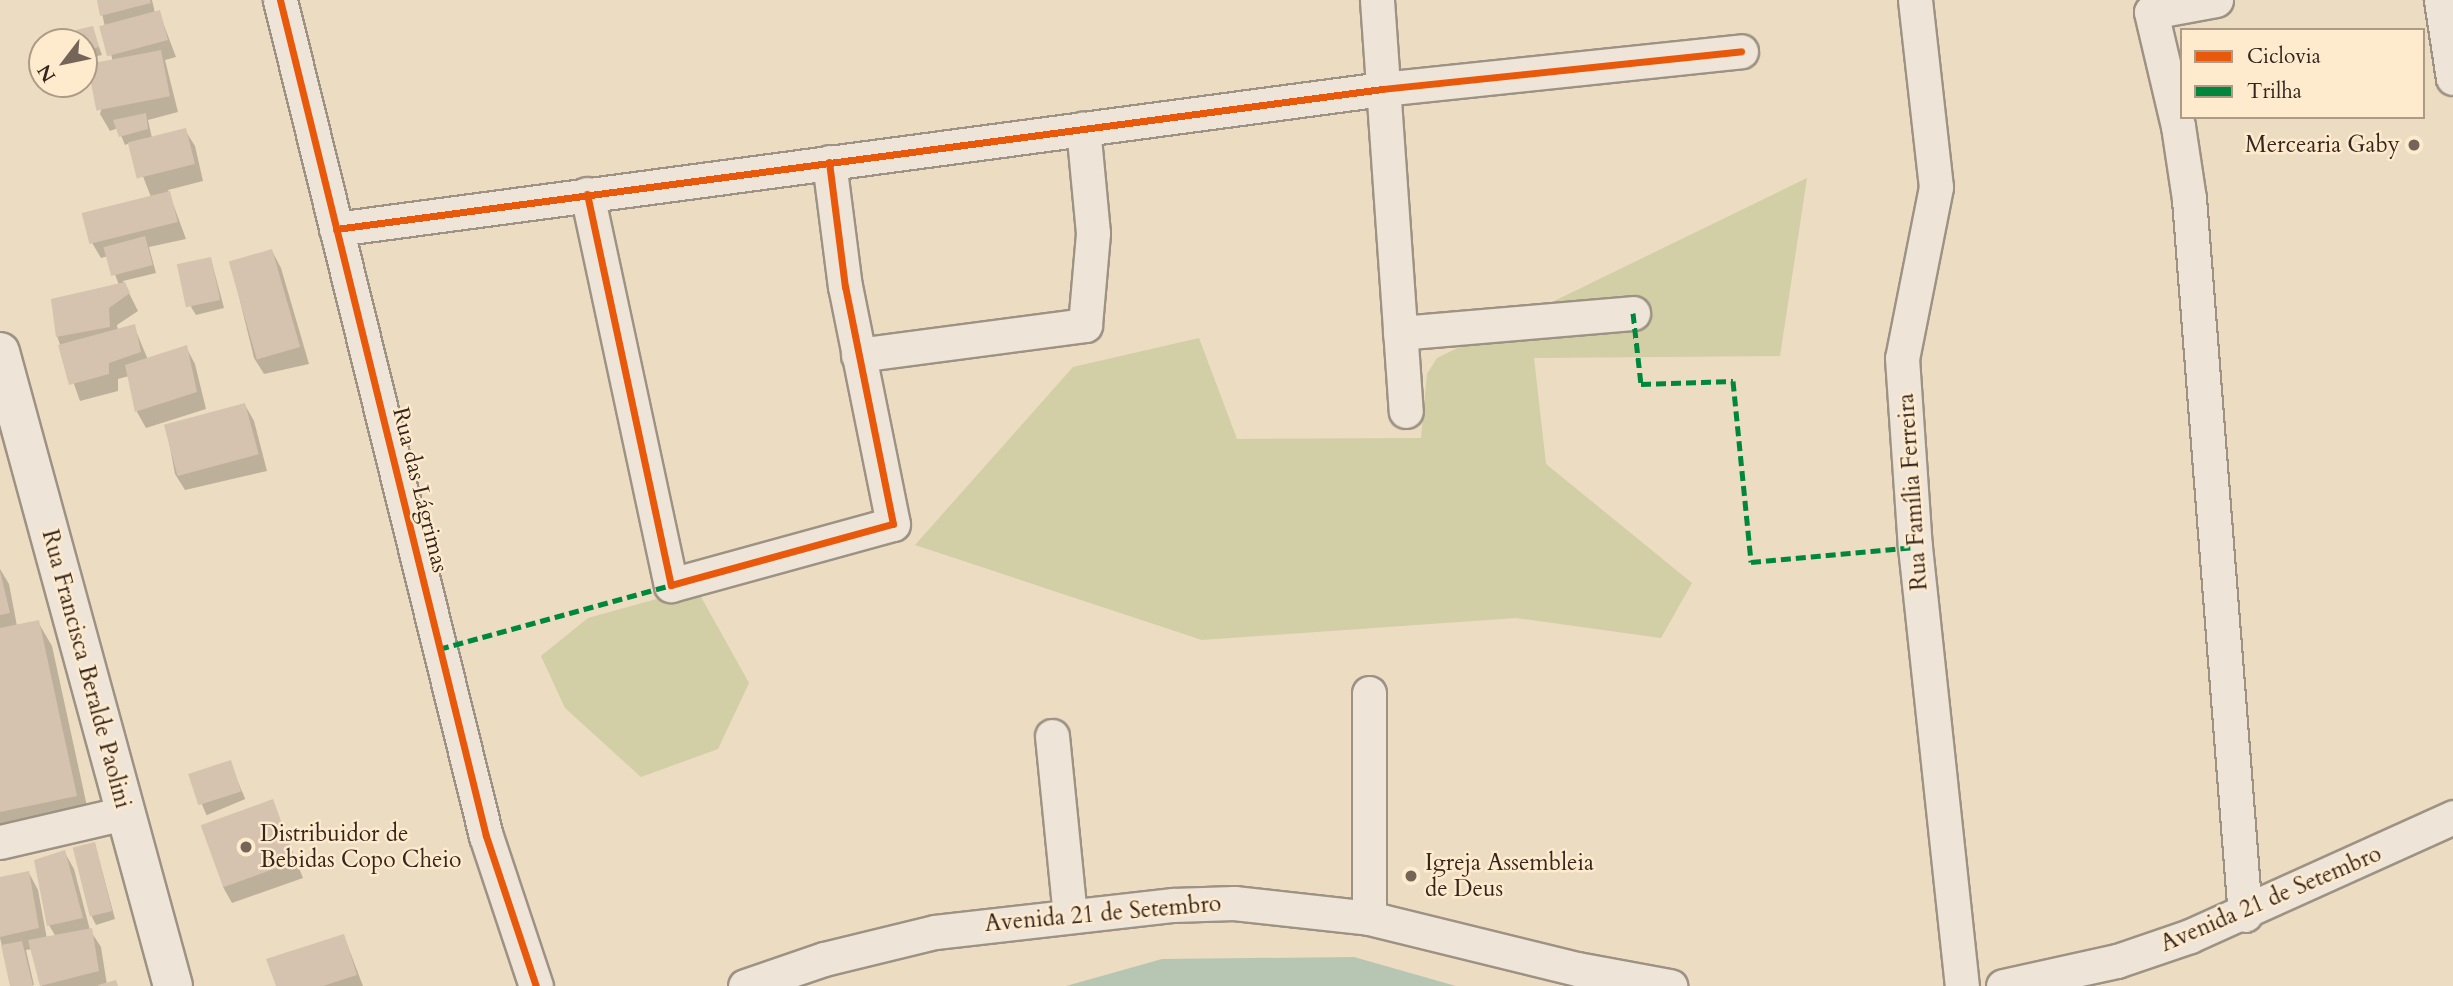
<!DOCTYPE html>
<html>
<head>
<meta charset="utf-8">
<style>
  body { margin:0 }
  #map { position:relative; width:2453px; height:986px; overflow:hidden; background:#ecdcc2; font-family:Cardo,serif }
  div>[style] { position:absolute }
  .green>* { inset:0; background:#d2cea5 }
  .water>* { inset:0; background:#b7c6b3 }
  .shadow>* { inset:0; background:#0003; transform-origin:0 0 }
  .building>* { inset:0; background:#d5c2af; transform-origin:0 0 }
  .roads { filter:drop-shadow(2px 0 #9d9283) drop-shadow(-2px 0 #9d9283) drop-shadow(0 2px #9d9283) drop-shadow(0 -2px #9d9283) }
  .minor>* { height:33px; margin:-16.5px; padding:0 16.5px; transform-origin:16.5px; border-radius:16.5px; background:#eee5d8 }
  .secondary>* { height:38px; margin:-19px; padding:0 19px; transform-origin:19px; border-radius:19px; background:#eee5d8 }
  .quiet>* { height:5px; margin-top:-2.5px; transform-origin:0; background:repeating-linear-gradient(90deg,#00873e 0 10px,transparent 0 15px) }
  .cycleway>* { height:7px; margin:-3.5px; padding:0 3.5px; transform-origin:3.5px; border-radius:3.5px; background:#e8590c }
  .dots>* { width:19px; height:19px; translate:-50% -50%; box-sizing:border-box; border:4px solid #feeacc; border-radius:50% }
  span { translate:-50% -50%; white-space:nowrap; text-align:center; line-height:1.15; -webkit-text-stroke:5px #feeacc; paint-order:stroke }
  .poi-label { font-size:23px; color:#35251f }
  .right { translate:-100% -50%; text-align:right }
  .left { translate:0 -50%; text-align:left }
  .street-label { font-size:23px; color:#35251f }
  .legend { position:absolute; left:2180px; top:28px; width:245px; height:91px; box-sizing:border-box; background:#feeacc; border:2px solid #ae9b87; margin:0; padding:9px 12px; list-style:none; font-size:21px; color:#35251f }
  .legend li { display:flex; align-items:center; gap:14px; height:35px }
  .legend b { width:35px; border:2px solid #ae9b87 }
  .north { position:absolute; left:28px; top:28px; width:70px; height:70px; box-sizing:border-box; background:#feeacc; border:2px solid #ae9b87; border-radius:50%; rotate:238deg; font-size:19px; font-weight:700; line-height:28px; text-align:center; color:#35251f }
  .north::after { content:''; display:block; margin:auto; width:24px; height:32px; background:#756558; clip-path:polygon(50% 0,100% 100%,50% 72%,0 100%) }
</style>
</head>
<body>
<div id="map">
  <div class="green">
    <div style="clip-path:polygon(1807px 178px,1780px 356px,1534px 358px,1546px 464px,1692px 583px,1661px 638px,1516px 618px,1202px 640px,915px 545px,1073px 367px,1199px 338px,1237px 439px,1421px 438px,1427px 374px,1437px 358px)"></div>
    <div style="clip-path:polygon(696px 588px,749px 683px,718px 749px,641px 777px,565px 708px,541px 656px,588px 618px)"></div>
  </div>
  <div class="water">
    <div style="clip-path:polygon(1354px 957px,1456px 986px,1066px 986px,1162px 959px)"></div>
  </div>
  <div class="shadow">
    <div style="clip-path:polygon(99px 0,152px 0,155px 13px,159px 12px,176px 57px,165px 60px,178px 112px,148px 120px,152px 138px,185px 130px,195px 146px,203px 181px,168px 190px,186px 239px,149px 247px,156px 273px,123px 281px,138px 311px,117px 325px,118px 331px,134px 326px,148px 360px,186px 347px,195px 364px,206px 409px,146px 428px,137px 412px,129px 376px,118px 379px,118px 391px,80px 401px,57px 336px,119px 285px,108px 256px,101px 258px,91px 241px,84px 215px,151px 197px,130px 143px,125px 145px,118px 128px,110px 131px,100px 114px,113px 63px)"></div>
    <div style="clip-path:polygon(92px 28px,102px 55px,89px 58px,84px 50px)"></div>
    <div style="clip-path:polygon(272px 251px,281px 268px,309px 364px,264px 374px,254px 358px,231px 264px)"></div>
    <div style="clip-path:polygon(211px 259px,224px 308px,196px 315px,191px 307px)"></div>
    <div style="clip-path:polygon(245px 405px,254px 421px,267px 471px,185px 490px,175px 474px,166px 426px)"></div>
    <div style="clip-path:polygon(0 569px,9px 584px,17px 626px,38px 622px,52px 646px,90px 820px,0 839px)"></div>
    <div style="left:230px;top:763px;width:39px;height:42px;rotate:67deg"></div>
    <div style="clip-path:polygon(272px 801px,303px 878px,232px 903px,223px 887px)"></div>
    <div style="clip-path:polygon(95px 844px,115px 919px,96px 925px,92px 917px)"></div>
    <div style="clip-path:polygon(65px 853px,74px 869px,90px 930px,101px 947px,107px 985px,118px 986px,42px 986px,32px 949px,26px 950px,34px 985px,12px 986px,0 938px,0 878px,29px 873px,38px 890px,47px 939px,56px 937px,49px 925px)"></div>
    <div style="clip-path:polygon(344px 936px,363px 986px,278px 986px)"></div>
  </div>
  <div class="building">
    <div style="clip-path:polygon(97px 0,150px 0,151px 3px,100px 16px)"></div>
    <div style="left:160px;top:10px;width:31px;height:63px;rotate:75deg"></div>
    <div style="clip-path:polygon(93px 26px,99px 47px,84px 51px,76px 30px)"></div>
    <div style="left:161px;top:50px;width:47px;height:75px;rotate:79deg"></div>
    <div style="clip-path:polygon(146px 113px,148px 129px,119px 137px,113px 120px)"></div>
    <div style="left:186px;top:128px;width:37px;height:60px;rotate:76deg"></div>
    <div style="left:170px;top:191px;width:32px;height:91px;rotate:76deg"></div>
    <div style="left:145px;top:236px;width:30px;height:43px;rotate:75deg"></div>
    <div style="left:272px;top:249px;width:102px;height:45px;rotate:74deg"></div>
    <div style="left:211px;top:257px;width:44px;height:35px;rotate:78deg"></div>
    <div style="clip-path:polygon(125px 282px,130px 293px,109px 308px,110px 327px,56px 337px,51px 299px)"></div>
    <div style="clip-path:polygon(135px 324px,141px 352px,109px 363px,109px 374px,69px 385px,58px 345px)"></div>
    <div style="clip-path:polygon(187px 345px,197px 392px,135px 412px,125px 365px)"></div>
    <div style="left:245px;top:403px;width:53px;height:84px;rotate:75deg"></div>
    <div style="clip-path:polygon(0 571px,10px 613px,0 615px)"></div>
    <div style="clip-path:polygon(39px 620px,77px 796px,0 812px,0 628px)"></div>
    <div style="left:231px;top:760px;width:33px;height:45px;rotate:72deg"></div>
    <div style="left:273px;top:799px;width:66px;height:77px;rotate:70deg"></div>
    <div style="left:95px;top:842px;width:71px;height:23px;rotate:76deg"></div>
    <div style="clip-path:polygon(65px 850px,83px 918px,47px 926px,34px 860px)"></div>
    <div style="clip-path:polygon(29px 871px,39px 928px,0 937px,0 877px)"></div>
    <div style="clip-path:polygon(92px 928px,99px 971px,40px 986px,28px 940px)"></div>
    <div style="clip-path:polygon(344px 934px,357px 975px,323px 986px,276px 986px,266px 959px)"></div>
    <div style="clip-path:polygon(22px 941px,33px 986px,10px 986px,1px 945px)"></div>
    <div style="clip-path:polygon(116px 980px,118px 986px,98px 986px,98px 985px)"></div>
  </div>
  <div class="roads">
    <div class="minor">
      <div style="left:280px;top:0;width:861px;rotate:76.16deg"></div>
      <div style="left:486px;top:836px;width:158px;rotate:71.6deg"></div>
      <div style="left:1377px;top:0;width:412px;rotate:86deg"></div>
      <div style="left:1915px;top:0;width:188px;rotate:83.6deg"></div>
      <div style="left:1936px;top:187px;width:174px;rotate:101.2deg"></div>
      <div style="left:1902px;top:358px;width:189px;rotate:86.1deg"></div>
      <div style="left:1915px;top:547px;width:442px;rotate:83.9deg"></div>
      <div style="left:2216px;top:0;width:66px;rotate:169.5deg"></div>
      <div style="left:2151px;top:12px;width:117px;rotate:76.7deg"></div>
      <div style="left:2178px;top:126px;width:74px;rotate:81.4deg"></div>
      <div style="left:2189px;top:199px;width:718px;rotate:85.53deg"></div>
      <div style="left:2441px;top:0;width:79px;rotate:81.3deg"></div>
      <div style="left:587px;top:194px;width:400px;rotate:77.9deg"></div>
      <div style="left:671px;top:585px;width:230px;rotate:-15.4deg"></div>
      <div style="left:893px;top:524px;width:242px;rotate:-101.4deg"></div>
      <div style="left:845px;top:287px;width:126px;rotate:-97.3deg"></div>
      <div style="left:336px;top:229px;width:1055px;rotate:-7.62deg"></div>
      <div style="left:1382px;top:89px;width:361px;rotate:-6deg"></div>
      <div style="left:1400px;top:333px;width:234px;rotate:-4.9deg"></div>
      <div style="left:858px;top:355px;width:229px;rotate:-7.5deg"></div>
      <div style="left:1085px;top:325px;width:92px;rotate:-85deg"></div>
      <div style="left:1093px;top:233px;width:105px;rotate:-95.4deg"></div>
      <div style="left:1052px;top:736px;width:180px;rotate:84.3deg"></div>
      <div style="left:0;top:842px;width:128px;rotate:-13.1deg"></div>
      <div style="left:1369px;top:918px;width:225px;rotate:-90deg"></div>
      <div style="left:745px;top:986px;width:83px;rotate:-18.9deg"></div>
      <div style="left:824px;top:959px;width:114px;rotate:-13.7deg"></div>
      <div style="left:935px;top:932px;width:240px;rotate:-6.5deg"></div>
      <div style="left:1173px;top:905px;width:61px;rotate:-1.9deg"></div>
      <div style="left:1234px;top:903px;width:136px;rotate:6.3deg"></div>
      <div style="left:1369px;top:918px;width:214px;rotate:13.8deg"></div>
      <div style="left:1577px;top:969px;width:95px;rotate:10.4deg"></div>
      <div style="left:2003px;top:986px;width:117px;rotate:-12.4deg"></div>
      <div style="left:2117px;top:961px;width:77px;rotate:-18.9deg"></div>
      <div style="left:2190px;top:936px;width:289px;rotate:-24.3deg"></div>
    </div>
    <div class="secondary">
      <div style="left:0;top:352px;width:657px;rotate:74.74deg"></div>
    </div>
  </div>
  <div class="quiet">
    <div style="left:1633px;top:313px;width:71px;rotate:83.6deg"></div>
    <div style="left:1641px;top:384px;width:92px;rotate:-1.9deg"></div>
    <div style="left:1733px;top:381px;width:182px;rotate:84.3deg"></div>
    <div style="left:1751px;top:562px;width:165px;rotate:-5.2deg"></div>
    <div style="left:439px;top:649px;width:241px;rotate:-15.4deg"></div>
  </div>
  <div class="cycleway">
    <div style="left:280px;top:0;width:861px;rotate:76.16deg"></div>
    <div style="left:486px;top:836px;width:158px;rotate:71.6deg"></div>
    <div style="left:587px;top:194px;width:400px;rotate:77.9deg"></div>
    <div style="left:671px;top:585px;width:230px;rotate:-15.4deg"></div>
    <div style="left:893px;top:524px;width:242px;rotate:-101.4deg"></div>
    <div style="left:845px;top:287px;width:126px;rotate:-97.3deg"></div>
    <div style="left:336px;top:229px;width:1055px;rotate:-7.62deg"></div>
    <div style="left:1382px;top:89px;width:361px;rotate:-6deg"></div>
  </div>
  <div class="dots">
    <div style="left:2414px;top:145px;background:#756558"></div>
    <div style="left:246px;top:847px;background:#756558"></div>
    <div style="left:1411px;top:876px;background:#756558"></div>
  </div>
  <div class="poi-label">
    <span class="right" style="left:2400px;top:145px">Mercearia Gaby</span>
    <span class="left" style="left:260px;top:847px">Distribuidor de<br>Bebidas Copo Cheio</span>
    <span class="left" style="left:1425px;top:876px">Igreja Assembleia<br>de Deus</span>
  </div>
  <div class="street-label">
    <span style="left:420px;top:490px;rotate:76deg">Rua das Lágrimas</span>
    <span style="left:1913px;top:492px;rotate:-94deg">Rua Família Ferreira</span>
    <span style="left:86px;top:669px;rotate:75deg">Rua Francisca Beralde Paolini</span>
    <span style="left:2271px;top:899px;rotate:-23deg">Avenida 21 de Setembro</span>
    <span style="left:1103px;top:914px;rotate:-5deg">Avenida 21 de Setembro</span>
  </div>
  <ul class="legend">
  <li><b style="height:9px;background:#e8590c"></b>Ciclovia</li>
  <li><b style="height:9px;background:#00873e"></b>Trilha</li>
  </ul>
  <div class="north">N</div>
</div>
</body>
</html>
